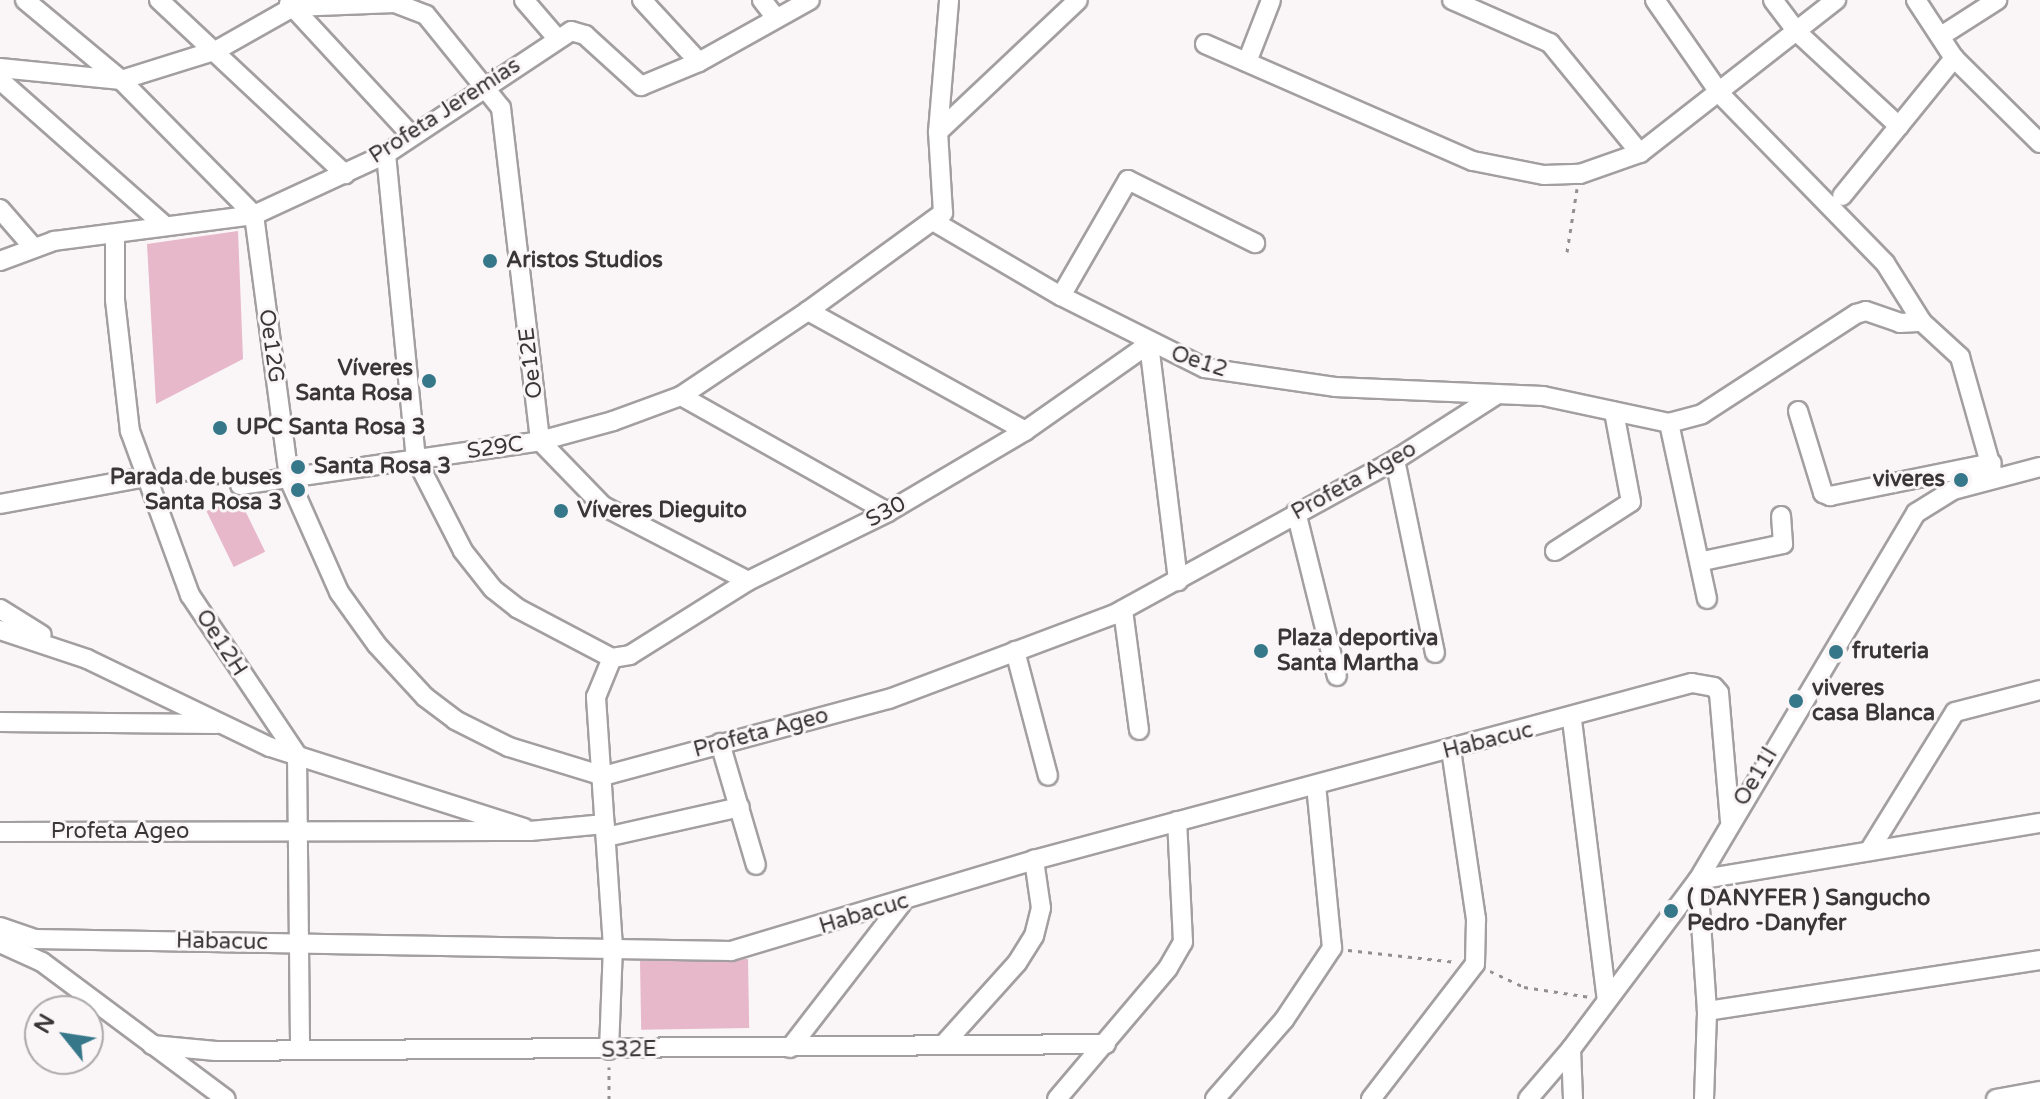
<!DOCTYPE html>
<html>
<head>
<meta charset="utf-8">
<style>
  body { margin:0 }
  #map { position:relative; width:2040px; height:1099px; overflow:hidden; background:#faf5f7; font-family:"Varela Round",sans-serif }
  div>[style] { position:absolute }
  .green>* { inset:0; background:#e7b7ca; transform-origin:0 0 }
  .path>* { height:3px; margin-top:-1.5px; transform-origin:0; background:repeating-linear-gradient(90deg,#938f91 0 4px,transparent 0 10px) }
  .roads { filter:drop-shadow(2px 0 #a39fa0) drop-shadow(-2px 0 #a39fa0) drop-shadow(0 2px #a39fa0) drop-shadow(0 -2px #a39fa0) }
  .minor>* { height:18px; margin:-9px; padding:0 9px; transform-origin:9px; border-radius:9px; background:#fff }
  .dots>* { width:22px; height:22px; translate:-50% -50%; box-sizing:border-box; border:4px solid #faf5f7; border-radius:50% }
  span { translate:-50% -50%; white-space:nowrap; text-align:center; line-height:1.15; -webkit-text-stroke:6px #faf5f7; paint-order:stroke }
  .street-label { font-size:22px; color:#383637 }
  .poi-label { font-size:22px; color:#383637; font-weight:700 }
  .left { translate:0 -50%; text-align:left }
  .right { translate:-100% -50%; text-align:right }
  .north { position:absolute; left:24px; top:995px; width:80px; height:80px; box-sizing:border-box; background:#faf5f7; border:2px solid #aca9aa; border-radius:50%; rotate:300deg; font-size:22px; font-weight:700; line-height:32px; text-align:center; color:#383637 }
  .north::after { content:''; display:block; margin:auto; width:28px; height:36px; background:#36788a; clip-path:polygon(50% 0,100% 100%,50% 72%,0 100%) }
</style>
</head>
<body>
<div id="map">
  <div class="green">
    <div style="clip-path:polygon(238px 231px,243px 359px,156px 404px,147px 244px)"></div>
    <div style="left:238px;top:496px;width:62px;height:35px;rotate:64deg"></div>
    <div style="left:748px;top:959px;width:69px;height:108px;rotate:89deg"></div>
  </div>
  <div class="path">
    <div style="left:1567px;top:252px;width:64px;rotate:-81deg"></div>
    <div style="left:165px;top:479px;width:60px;rotate:4.8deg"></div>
    <div style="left:1348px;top:950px;width:109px;rotate:6.3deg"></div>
    <div style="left:1490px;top:971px;width:38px;rotate:25deg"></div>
    <div style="left:1524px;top:987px;width:67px;rotate:8.6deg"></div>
    <div style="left:609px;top:1099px;width:32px;rotate:-90deg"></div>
  </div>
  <div class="roads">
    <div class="minor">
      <div style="left:25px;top:0;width:125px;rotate:39.8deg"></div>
      <div style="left:121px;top:80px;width:190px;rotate:45.4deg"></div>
      <div style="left:254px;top:215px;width:266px;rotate:82.4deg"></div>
      <div style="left:289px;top:479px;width:124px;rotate:66.1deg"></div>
      <div style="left:339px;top:592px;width:65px;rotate:54.4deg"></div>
      <div style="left:377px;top:645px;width:71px;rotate:47.3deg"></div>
      <div style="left:425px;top:697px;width:38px;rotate:37deg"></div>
      <div style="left:455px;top:720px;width:60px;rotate:26.6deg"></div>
      <div style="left:509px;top:747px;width:98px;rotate:17.1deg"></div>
      <div style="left:159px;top:0;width:255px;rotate:43.1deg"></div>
      <div style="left:524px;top:0;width:49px;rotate:49.1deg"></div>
      <div style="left:642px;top:0;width:84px;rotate:47.4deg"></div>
      <div style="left:762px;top:0;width:23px;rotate:52deg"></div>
      <div style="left:1452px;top:0;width:107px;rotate:23.7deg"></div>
      <div style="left:1550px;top:43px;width:142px;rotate:50.7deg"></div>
      <div style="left:1655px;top:0;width:116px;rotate:55.2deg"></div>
      <div style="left:1721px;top:95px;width:235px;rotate:45.7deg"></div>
      <div style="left:1885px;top:263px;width:70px;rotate:57.9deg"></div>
      <div style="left:1922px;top:322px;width:52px;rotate:42.6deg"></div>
      <div style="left:1960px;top:357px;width:125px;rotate:74.2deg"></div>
      <div style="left:1773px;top:0;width:40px;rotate:53deg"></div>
      <div style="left:1797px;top:32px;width:139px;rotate:42.7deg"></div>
      <div style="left:1916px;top:0;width:69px;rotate:56.8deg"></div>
      <div style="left:1954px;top:58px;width:121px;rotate:44.7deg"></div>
      <div style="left:289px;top:3px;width:181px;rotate:47.2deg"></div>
      <div style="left:1941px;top:36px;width:67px;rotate:-32.7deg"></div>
      <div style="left:1205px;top:44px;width:292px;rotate:23.6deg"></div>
      <div style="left:1473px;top:161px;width:72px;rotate:11.2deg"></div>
      <div style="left:1544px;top:175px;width:36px;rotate:-2deg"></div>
      <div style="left:1580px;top:174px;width:64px;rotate:-19.3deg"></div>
      <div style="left:1640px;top:153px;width:249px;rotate:-38deg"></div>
      <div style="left:1247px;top:62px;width:66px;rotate:-68.8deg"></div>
      <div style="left:0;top:68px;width:122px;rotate:5.7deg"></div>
      <div style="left:121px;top:80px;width:101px;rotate:-17.4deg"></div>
      <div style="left:217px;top:50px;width:87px;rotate:-29.5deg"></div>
      <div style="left:293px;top:7px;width:102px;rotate:-2.2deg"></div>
      <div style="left:395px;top:3px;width:33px;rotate:21deg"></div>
      <div style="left:426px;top:15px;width:119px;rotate:51.1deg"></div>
      <div style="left:501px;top:108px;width:335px;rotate:83.3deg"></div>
      <div style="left:540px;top:441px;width:91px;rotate:45.9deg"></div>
      <div style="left:603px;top:506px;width:163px;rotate:27.3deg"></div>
      <div style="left:0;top:80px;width:219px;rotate:41.5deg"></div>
      <div style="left:938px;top:132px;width:192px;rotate:-43.3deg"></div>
      <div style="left:386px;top:154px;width:306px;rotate:84.4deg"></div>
      <div style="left:416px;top:459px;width:103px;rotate:62.9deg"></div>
      <div style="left:463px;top:551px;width:48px;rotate:51.7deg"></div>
      <div style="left:493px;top:589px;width:31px;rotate:38deg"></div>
      <div style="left:517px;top:608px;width:107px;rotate:27.8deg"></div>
      <div style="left:1842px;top:196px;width:178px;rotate:-50.9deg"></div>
      <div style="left:0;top:209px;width:50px;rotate:49deg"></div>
      <div style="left:933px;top:221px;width:148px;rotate:30.4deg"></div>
      <div style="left:1061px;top:296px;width:161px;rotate:26.6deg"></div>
      <div style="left:1205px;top:368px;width:131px;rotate:8.3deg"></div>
      <div style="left:1335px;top:387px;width:208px;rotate:2.5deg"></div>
      <div style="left:1543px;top:396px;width:129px;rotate:12.1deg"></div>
      <div style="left:1669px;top:423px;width:34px;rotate:-15deg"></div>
      <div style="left:1702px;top:414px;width:184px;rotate:-33deg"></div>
      <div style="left:1856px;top:314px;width:10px;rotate:-17deg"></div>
      <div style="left:1866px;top:311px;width:36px;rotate:19deg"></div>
      <div style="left:1900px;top:323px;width:22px;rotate:-3deg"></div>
      <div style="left:115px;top:235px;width:65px;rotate:90deg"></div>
      <div style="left:115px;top:300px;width:132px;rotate:83.5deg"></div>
      <div style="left:130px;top:431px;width:175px;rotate:69.9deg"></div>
      <div style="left:190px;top:595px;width:192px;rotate:56.2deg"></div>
      <div style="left:297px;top:755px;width:294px;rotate:89.4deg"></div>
      <div style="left:0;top:261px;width:58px;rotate:-20.3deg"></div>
      <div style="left:54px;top:241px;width:202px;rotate:-7.4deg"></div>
      <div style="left:254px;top:215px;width:145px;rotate:-24.8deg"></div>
      <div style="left:386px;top:154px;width:222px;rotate:-33.6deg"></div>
      <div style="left:571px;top:31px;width:15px;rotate:16deg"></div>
      <div style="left:585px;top:35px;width:76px;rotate:42.3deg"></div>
      <div style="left:641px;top:86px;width:63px;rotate:-22.5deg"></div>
      <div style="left:699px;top:62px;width:127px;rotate:-29.2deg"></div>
      <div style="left:1061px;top:296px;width:134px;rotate:-60deg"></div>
      <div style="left:1128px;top:180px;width:142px;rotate:26.4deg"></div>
      <div style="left:808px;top:311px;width:248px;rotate:28.9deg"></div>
      <div style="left:681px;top:396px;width:237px;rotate:29.3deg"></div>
      <div style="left:1798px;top:411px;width:86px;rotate:73deg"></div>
      <div style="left:1823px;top:493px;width:8px;rotate:23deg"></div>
      <div style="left:1830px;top:496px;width:165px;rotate:-11.5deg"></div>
      <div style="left:1669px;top:423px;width:180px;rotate:77.8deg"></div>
      <div style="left:1395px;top:460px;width:197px;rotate:78.3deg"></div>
      <div style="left:240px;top:485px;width:303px;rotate:-8.3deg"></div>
      <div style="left:540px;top:441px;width:76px;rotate:-15.3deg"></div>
      <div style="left:613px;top:421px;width:72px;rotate:-20.2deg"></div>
      <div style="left:681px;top:396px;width:153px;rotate:-33.8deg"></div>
      <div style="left:808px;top:311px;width:167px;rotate:-36deg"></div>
      <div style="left:943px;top:213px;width:81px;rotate:-93.5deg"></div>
      <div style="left:938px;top:132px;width:132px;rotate:-85.2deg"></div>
      <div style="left:0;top:504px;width:148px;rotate:-10.5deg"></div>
      <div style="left:1296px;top:512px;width:169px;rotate:76deg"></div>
      <div style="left:1555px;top:551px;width:90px;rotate:-32.8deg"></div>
      <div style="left:1631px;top:502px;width:92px;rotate:-100.7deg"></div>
      <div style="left:1703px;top:561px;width:82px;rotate:-12deg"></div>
      <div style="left:1783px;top:544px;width:28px;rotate:-94deg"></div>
      <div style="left:0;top:609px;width:49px;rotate:31.8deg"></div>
      <div style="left:1123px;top:610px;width:121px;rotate:82.4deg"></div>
      <div style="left:0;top:630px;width:92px;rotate:18.4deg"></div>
      <div style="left:87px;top:659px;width:203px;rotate:25.7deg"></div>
      <div style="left:270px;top:747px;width:267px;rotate:17.7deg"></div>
      <div style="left:1015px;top:651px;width:129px;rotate:75.2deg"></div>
      <div style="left:612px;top:658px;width:18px;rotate:-9deg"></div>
      <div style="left:630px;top:655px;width:139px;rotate:-32.1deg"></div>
      <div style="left:748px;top:581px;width:156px;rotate:-26.2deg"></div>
      <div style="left:888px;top:512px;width:159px;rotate:-30.6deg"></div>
      <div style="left:1025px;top:431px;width:151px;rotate:-35.1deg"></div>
      <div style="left:1149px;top:344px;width:239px;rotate:83deg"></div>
      <div style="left:1572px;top:720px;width:282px;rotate:82.9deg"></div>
      <div style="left:0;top:722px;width:217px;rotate:0.5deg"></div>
      <div style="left:720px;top:743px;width:127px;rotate:73.6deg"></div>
      <div style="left:603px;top:776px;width:296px;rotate:-15.1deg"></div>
      <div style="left:889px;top:699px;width:239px;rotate:-20.6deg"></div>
      <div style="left:1113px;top:615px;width:322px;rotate:-28.8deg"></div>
      <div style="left:1395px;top:460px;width:122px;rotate:-32.7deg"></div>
      <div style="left:0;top:832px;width:530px;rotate:-0.11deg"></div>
      <div style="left:530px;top:831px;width:75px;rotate:-5.3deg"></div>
      <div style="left:606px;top:837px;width:137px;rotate:-12.6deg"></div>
      <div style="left:1869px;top:851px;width:163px;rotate:-58.3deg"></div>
      <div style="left:1955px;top:712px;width:88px;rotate:-14.5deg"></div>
      <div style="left:0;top:927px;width:37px;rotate:19deg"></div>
      <div style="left:35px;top:939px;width:696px;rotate:0.99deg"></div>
      <div style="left:731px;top:951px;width:316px;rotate:-16.7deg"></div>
      <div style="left:1034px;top:860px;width:681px;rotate:-15.06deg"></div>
      <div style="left:1692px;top:683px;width:22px;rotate:10deg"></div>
      <div style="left:1714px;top:687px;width:8px;rotate:50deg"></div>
      <div style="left:1719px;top:693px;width:128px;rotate:85.1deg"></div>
      <div style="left:0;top:943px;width:46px;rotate:24.3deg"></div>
      <div style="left:42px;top:962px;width:229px;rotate:36.7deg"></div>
      <div style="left:1707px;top:1011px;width:337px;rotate:-8.7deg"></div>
      <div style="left:944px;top:1044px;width:109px;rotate:-48deg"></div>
      <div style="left:1017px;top:963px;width:32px;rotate:-58deg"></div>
      <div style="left:1034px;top:936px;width:29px;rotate:-76deg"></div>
      <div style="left:1041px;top:908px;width:49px;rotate:-98.3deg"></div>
      <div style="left:152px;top:1045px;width:64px;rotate:5.4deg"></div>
      <div style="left:216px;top:1051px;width:890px;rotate:-0.45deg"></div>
      <div style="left:790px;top:1048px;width:183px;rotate:-52.3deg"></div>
      <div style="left:1571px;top:1049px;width:50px;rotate:87.7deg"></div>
      <div style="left:609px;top:1050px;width:103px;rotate:-87.8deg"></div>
      <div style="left:613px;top:947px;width:251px;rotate:-93.9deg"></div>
      <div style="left:596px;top:697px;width:42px;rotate:-67.7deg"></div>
      <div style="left:1057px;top:1099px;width:172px;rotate:-49.7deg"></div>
      <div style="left:1168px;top:968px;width:30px;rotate:-60deg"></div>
      <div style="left:1183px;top:942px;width:121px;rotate:-92.8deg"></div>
      <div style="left:1215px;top:1099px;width:105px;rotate:-48.9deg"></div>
      <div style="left:1284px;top:1020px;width:87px;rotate:-56.3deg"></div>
      <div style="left:1332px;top:948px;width:163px;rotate:-95.6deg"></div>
      <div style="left:1371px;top:1099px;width:170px;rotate:-52.4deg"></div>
      <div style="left:1475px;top:964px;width:45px;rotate:-88.7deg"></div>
      <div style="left:1476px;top:919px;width:172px;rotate:-98.4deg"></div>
      <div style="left:1528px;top:1099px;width:66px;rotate:-49.3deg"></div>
      <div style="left:1571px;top:1049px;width:211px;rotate:-53.1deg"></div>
      <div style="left:1698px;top:880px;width:427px;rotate:-59.3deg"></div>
      <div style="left:1916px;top:513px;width:44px;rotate:-31.9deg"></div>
      <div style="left:1953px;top:490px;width:90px;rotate:-14.8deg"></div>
      <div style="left:1704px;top:1099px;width:88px;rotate:-88deg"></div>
      <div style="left:1707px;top:1011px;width:131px;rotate:-93.9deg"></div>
      <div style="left:1698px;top:880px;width:347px;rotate:-9.5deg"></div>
      <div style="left:1996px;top:1099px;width:45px;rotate:-10.3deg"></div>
    </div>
  </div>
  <div class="dots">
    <div style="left:490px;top:261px;background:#36788a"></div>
    <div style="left:429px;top:381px;background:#36788a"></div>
    <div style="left:220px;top:428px;background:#36788a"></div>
    <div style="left:298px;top:467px;background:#36788a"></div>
    <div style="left:1961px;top:480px;background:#36788a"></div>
    <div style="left:298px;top:490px;background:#36788a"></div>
    <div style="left:561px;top:511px;background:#36788a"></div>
    <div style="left:1261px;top:651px;background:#36788a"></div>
    <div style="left:1836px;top:652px;background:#36788a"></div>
    <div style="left:1796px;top:701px;background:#36788a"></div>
    <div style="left:1671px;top:911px;background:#36788a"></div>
  </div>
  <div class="street-label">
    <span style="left:445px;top:111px;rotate:-33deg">Profeta Jeremías</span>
    <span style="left:271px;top:346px;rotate:82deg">Oe12G</span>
    <span style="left:1199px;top:362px;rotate:18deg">Oe12</span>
    <span style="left:531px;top:363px;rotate:-97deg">Oe12E</span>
    <span style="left:495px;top:448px;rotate:-8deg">S29C</span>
    <span style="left:1354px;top:481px;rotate:-29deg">Profeta Ageo</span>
    <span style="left:886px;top:512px;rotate:-28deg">S30</span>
    <span style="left:221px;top:643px;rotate:57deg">Oe12H</span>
    <span style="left:761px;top:733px;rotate:-15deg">Profeta Ageo</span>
    <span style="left:1488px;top:741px;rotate:-14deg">Habacuc</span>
    <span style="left:1756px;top:777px;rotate:-59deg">Oe11l</span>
    <span style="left:120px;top:832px">Profeta Ageo</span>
    <span style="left:864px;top:914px;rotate:-17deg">Habacuc</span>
    <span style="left:222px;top:942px;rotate:1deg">Habacuc</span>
    <span style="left:629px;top:1050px;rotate:-1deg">S32E</span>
  </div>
  <div class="poi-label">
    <span class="left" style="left:506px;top:261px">Aristos Studios</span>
    <span class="right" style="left:413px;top:381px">Víveres<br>Santa Rosa</span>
    <span class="left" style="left:236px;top:428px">UPC Santa Rosa 3</span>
    <span class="left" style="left:314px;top:467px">Santa Rosa 3</span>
    <span class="right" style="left:282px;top:490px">Parada de buses<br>Santa Rosa 3</span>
    <span class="right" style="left:1945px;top:480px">viveres</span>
    <span class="left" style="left:577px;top:511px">Víveres Dieguito</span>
    <span class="left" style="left:1277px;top:651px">Plaza deportiva<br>Santa Martha</span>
    <span class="left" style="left:1852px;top:652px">fruteria</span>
    <span class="left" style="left:1812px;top:701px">viveres<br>casa Blanca</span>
    <span class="left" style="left:1687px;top:911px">( DANYFER ) Sangucho<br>Pedro -Danyfer</span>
  </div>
  <div class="north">N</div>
</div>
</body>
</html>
